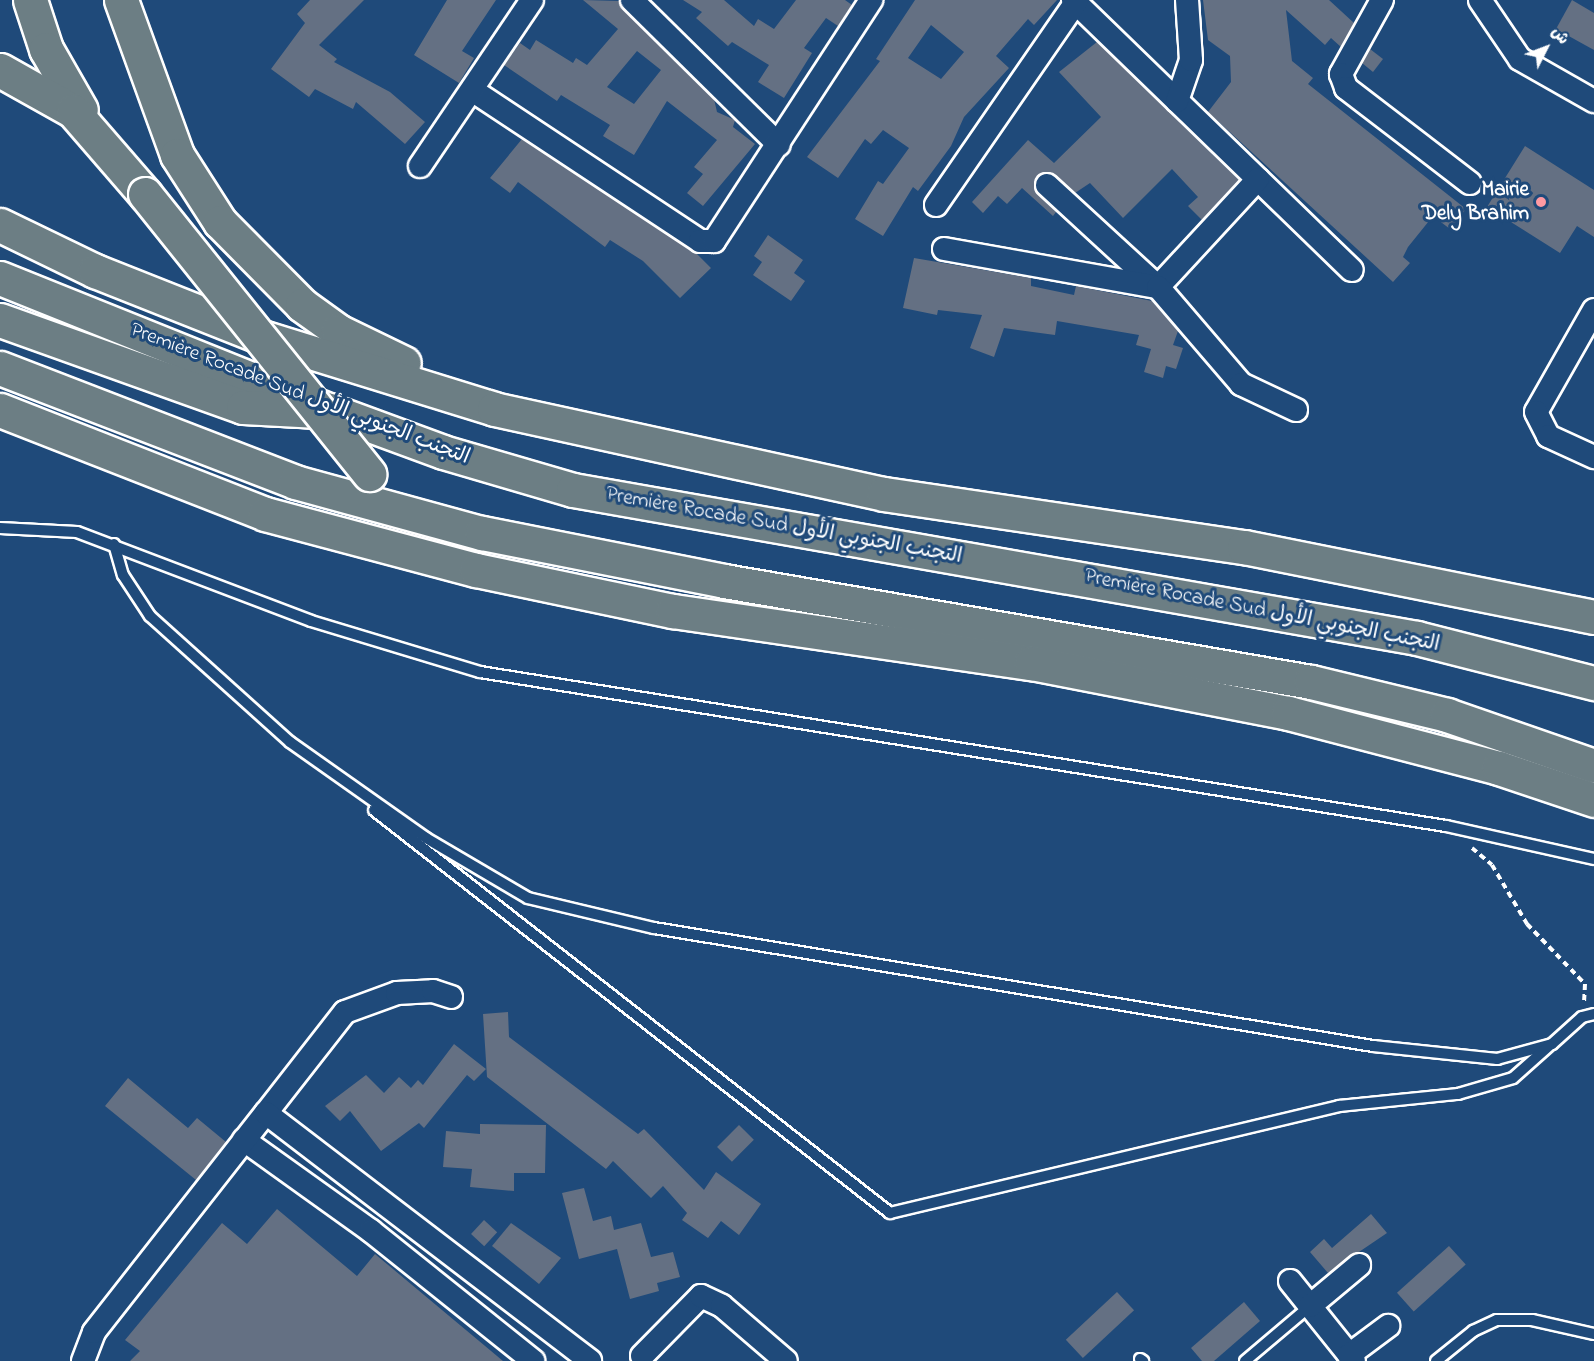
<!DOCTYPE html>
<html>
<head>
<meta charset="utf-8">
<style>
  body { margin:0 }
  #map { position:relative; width:1594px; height:1361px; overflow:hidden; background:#1f4a7a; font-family:"Indie Flower","Playpen Sans Arabic",sans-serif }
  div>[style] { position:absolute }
  .building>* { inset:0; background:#647083; transform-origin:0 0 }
  .path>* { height:4px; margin-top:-2px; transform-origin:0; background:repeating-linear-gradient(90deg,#fff 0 6px,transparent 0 10.5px) }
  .roads { filter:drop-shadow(2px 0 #fff) drop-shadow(-2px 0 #fff) drop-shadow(0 2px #fff) drop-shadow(0 -2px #fff) }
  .service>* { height:10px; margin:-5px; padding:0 5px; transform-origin:5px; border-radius:5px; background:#1f4a7a }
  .minor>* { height:22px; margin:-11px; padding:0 11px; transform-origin:11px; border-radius:11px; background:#1f4a7a }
  .motorway>* { height:33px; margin:-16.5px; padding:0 16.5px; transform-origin:16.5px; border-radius:16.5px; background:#6c7e84 }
  .bridges { filter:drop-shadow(2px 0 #fff) drop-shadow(-2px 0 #fff) drop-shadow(0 2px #fff) drop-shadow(0 -2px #fff) }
  .motorway-bridge>* { height:33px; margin:-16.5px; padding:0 16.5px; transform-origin:16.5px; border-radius:16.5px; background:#6c7e84 }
  .dots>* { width:16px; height:16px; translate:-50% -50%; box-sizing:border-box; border:3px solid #1f4a7a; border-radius:50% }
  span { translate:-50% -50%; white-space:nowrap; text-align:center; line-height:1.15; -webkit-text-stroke:6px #1f4a7a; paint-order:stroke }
  .poi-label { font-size:21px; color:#fff; font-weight:700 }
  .right { translate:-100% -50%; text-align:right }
  .street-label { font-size:21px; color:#fff }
  .north { position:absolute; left:1516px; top:18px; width:60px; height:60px; -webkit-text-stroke:4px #1f4a7a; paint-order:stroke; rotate:48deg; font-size:16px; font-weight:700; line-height:24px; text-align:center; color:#fff }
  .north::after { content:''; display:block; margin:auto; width:21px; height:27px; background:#fff; clip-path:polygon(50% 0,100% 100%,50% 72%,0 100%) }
</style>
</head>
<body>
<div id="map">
  <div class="building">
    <div style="clip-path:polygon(310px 0,364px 0,319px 45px,337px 59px,334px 62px,390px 92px,425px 122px,405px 144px,356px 102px,353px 109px,315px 89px,309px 97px,271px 69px,305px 23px,297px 14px)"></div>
    <div style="clip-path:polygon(447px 0,496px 0,462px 51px,474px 58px,459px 83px,414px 55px)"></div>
    <div style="clip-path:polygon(evenodd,583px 0,619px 1px,714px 99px,717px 112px,735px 120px,733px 127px,755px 144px,703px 206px,687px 193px,703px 174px,694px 167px,717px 140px,667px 101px,634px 155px,603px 136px,610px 125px,561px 95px,557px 101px,504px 65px,520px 43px,530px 50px,536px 40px,573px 63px,576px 58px,587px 65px,618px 29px,583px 0,637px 51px,661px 70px,634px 104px,607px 87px,637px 51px)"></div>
    <div style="clip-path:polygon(683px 0,724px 0,754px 26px,758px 19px,774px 29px,796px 0,845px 0,852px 5px,838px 26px,826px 18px,804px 48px,812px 53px,784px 98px,758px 82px,769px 65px,732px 42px,728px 46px,696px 18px,702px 12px)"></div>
    <div style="clip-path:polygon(evenodd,915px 0,1057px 0,1034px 25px,1028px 19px,996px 56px,1009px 68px,964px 117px,951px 146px,918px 191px,913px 187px,883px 236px,855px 219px,878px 181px,883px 184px,909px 148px,883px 130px,871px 144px,865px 139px,838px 178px,807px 157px,880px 61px,876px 59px,915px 0,931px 25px,964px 52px,941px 79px,908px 58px,931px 25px)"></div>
    <div style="clip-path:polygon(1203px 0,1329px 0,1354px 23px,1341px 47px,1331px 38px,1325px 45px,1286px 10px,1292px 61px,1313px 78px,1308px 84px,1466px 209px,1450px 229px,1433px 216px,1408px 247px,1403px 257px,1410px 263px,1393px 282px,1208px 112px,1231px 82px,1230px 56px,1208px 40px)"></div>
    <div style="clip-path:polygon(1572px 0,1594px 13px,1594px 50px,1556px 29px)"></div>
    <div style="clip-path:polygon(1097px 42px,1239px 180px,1202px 220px,1188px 206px,1198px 197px,1172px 169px,1123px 218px,1090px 183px,1075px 193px,1049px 172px,1038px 175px,1034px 188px,1056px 212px,1053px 216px,1022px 188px,1007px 204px,998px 196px,983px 213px,972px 202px,1028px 140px,1054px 163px,1101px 117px,1059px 72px)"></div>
    <div style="clip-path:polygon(1370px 49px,1383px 59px,1373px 72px,1362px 63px)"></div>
    <div style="clip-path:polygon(522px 139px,697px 254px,711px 268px,680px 298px,643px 261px,610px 240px,605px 247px,518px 182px,510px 193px,490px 178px)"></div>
    <div style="clip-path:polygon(1525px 146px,1594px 190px,1594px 237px,1577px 226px,1560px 253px,1487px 207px)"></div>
    <div style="clip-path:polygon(768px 235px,803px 260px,794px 273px,805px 281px,791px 301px,753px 275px,762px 262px,754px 256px)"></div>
    <div style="clip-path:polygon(914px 258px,1031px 278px,1031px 286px,1074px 295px,1076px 286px,1152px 301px,1178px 331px,1173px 345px,1183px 348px,1176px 369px,1166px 366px,1163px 378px,1144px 372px,1151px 349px,1136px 345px,1139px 335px,1057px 321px,1055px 335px,1004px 328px,994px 357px,970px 348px,982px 315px,938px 310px,937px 315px,903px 308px)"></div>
    <div style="clip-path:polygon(508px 1012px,509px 1037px,638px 1134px,644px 1129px,704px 1190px,716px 1172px,761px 1204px,739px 1235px,721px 1221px,708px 1238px,682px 1220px,687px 1213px,663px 1186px,651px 1198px,613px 1161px,606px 1169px,487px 1077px,483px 1014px)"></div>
    <div style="clip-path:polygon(454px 1044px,486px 1069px,474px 1081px,467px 1075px,424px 1128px,419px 1123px,381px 1151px,350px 1111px,340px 1121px,325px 1106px,366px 1075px,384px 1093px,399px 1077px,411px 1088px,418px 1080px,423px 1085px)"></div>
    <div style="clip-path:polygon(128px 1078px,188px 1128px,197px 1118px,226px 1142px,196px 1180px,105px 1106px)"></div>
    <div style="clip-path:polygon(480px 1124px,546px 1125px,545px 1173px,514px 1173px,514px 1191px,470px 1187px,472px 1169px,443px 1167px,446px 1131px,480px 1134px)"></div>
    <div style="left:739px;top:1125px;width:21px;height:31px;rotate:45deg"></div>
    <div style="clip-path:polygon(584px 1188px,593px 1221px,611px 1216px,614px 1230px,641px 1223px,651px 1257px,673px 1252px,680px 1277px,657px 1283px,659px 1291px,630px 1299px,617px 1249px,579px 1259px,562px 1193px)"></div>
    <div style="clip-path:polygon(277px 1209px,357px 1276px,375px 1254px,503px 1361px,130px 1361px,140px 1351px,125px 1340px,222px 1223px,247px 1244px)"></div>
    <div style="clip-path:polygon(1371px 1214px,1387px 1233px,1328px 1273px,1310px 1252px,1324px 1239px,1332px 1248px)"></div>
    <div style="left:484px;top:1220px;width:18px;height:19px;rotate:43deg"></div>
    <div style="clip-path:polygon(511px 1223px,561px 1258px,539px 1284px,492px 1246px)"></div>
    <div style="left:1449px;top:1246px;width:25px;height:70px;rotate:48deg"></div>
    <div style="left:1117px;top:1292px;width:25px;height:70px;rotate:47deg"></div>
    <div style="clip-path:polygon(1244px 1302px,1260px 1321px,1214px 1361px,1202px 1361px,1191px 1348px)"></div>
  </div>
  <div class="path">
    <div style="left:1472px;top:848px;width:26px;rotate:40deg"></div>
    <div style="left:1492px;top:865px;width:69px;rotate:59.3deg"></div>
    <div style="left:1527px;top:924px;width:83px;rotate:46deg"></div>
    <div style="left:1585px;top:984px;width:18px;rotate:93deg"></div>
  </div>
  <div class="roads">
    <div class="service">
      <div style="left:0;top:528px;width:77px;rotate:3deg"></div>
      <div style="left:77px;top:532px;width:250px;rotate:20.8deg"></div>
      <div style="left:311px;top:621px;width:177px;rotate:16.8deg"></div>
      <div style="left:480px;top:672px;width:978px;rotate:9.06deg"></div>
      <div style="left:1446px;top:826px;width:152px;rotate:12.6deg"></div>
      <div style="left:114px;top:544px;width:32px;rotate:74deg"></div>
      <div style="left:123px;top:575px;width:49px;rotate:56.6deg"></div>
      <div style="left:150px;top:616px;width:188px;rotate:42deg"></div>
      <div style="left:290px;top:742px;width:166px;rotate:35.2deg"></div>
      <div style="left:426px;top:838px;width:118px;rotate:30.5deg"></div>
      <div style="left:528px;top:898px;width:130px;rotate:13.4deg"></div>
      <div style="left:654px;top:928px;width:729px;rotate:9.32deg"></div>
      <div style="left:1373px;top:1046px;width:125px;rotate:6deg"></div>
      <div style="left:1497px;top:1059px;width:57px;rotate:-15.3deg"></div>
      <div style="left:1552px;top:1044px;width:40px;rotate:-42deg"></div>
      <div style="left:1582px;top:1017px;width:12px;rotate:-14deg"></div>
      <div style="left:374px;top:810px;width:655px;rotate:37.99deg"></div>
      <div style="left:890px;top:1213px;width:462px;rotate:-13.4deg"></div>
      <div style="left:1339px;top:1106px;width:120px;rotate:-5.8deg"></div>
      <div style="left:1458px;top:1094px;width:57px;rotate:-16.2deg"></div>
      <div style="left:1513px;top:1078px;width:48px;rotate:-41.6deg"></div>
      <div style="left:1140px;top:1359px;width:4px;rotate:34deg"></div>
      <div style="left:1245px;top:1361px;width:85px;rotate:-40.2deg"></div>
      <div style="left:1436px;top:1361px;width:48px;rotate:-39deg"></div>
      <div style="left:1473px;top:1331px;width:26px;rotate:-25deg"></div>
      <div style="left:1497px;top:1320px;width:35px"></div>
      <div style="left:1532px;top:1320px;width:64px;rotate:12.7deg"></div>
    </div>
    <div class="minor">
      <div style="left:632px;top:0;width:206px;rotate:44.6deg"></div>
      <div style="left:1073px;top:0;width:388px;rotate:44.1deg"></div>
      <div style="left:1382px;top:0;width:85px;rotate:119deg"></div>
      <div style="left:1341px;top:74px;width:15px;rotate:70deg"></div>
      <div style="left:1346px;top:88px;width:156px;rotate:37.5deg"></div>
      <div style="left:1480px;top:0;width:71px;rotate:55.9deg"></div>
      <div style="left:1520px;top:59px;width:85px;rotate:29.6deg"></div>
      <div style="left:472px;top:90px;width:273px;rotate:33.5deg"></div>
      <div style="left:700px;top:241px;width:14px"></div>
      <div style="left:714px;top:241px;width:288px;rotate:-56.9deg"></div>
      <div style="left:1177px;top:101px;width:43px;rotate:-71.1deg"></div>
      <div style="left:1191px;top:60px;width:60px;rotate:-93.8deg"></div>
      <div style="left:420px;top:166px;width:200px;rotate:-56deg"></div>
      <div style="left:1047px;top:185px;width:151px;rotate:42.6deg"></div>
      <div style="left:1158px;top:287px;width:147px;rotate:-47.2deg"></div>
      <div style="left:936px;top:205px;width:247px;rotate:-55.4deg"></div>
      <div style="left:944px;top:249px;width:217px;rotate:10.1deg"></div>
      <div style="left:1158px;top:287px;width:128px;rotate:49.4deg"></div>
      <div style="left:1241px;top:384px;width:61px;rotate:25.3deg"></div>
      <div style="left:1594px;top:310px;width:117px;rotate:119.6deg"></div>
      <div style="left:1536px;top:412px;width:27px;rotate:63deg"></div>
      <div style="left:1548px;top:436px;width:51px;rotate:24.5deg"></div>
      <div style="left:266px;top:1113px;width:128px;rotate:-52deg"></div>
      <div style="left:345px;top:1012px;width:55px;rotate:-20.1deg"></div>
      <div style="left:397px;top:993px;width:36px;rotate:-3deg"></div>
      <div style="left:433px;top:991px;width:19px;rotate:18deg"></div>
      <div style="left:244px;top:1140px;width:156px;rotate:35.6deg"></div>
      <div style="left:371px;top:1231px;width:208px;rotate:38.7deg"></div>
      <div style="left:1290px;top:1281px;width:102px;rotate:51.3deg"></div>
      <div style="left:1310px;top:1306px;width:64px;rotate:-39.9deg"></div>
      <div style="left:1349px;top:1355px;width:49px;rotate:-36.6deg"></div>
      <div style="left:642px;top:1356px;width:84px;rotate:-45.5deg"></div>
      <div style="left:701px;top:1296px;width:23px;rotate:25deg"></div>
      <div style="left:722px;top:1306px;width:84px;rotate:40.7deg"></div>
      <div style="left:83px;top:1361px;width:31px;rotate:-69deg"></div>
      <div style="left:94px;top:1332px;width:278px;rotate:-51.9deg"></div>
      <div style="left:266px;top:1113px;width:408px;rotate:37.4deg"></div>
    </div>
    <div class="motorway">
      <div style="left:30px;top:0;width:52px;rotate:71.9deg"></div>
      <div style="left:46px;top:49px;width:70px;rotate:60.2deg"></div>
      <div style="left:121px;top:0;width:165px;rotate:70.1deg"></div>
      <div style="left:177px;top:155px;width:80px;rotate:57.3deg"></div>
      <div style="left:220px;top:222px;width:117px;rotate:45.3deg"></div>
      <div style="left:302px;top:305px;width:44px;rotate:35.8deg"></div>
      <div style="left:338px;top:331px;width:73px;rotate:25.9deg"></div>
      <div style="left:0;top:70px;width:84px;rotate:29.3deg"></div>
      <div style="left:73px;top:111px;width:110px;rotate:49.1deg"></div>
      <div style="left:0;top:225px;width:106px;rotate:25.8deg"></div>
      <div style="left:95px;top:271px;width:180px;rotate:21.6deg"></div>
      <div style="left:262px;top:337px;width:243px;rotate:17.2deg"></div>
      <div style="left:494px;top:409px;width:399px;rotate:12.3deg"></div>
      <div style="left:884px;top:494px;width:364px;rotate:8.4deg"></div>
      <div style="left:1244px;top:547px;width:357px;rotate:11.3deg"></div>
      <div style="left:0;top:278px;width:354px;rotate:21.9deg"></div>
      <div style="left:329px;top:410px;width:121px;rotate:20.2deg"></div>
      <div style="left:443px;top:452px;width:135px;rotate:16.3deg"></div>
      <div style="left:573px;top:490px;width:857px;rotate:9.95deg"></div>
      <div style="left:1417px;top:638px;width:183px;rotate:14.3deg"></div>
      <div style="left:0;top:320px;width:258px;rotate:19.7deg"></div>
      <div style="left:243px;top:407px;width:75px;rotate:3.1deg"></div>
      <div style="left:0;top:368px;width:316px;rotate:21.1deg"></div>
      <div style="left:295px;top:482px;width:194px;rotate:15.3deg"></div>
      <div style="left:482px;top:533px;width:247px;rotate:11.2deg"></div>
      <div style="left:724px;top:581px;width:596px;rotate:9.76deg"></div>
      <div style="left:1311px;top:682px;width:140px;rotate:13.6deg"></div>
      <div style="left:1447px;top:715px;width:156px;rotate:19.1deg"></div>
      <div style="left:0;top:410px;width:285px;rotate:21.4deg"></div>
      <div style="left:265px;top:514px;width:218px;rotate:14.9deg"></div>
      <div style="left:476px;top:570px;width:201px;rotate:11.8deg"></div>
      <div style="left:673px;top:611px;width:362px;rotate:8.3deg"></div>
      <div style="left:1031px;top:663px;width:262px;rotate:11deg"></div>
      <div style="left:1288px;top:713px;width:218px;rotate:14.6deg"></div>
      <div style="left:1499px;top:768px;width:100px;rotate:18.6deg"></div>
    </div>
  </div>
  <div class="bridges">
    <div class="motorway-bridge">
      <div style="left:145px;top:194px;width:359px;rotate:51.3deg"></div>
    </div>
  </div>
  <div class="dots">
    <div style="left:1541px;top:202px;background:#ff9aa2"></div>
  </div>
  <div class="poi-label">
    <span class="right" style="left:1529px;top:202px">Mairie<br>Dely Brahim</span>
  </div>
  <div class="street-label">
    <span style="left:300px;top:394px;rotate:21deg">Première Rocade Sud التجنب الجنوبي الأول</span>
    <span style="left:784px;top:526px;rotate:10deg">Première Rocade Sud التجنب الجنوبي الأول</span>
    <span style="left:1262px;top:611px;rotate:11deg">Première Rocade Sud التجنب الجنوبي الأول</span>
  </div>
  <div class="north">ش</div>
</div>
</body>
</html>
